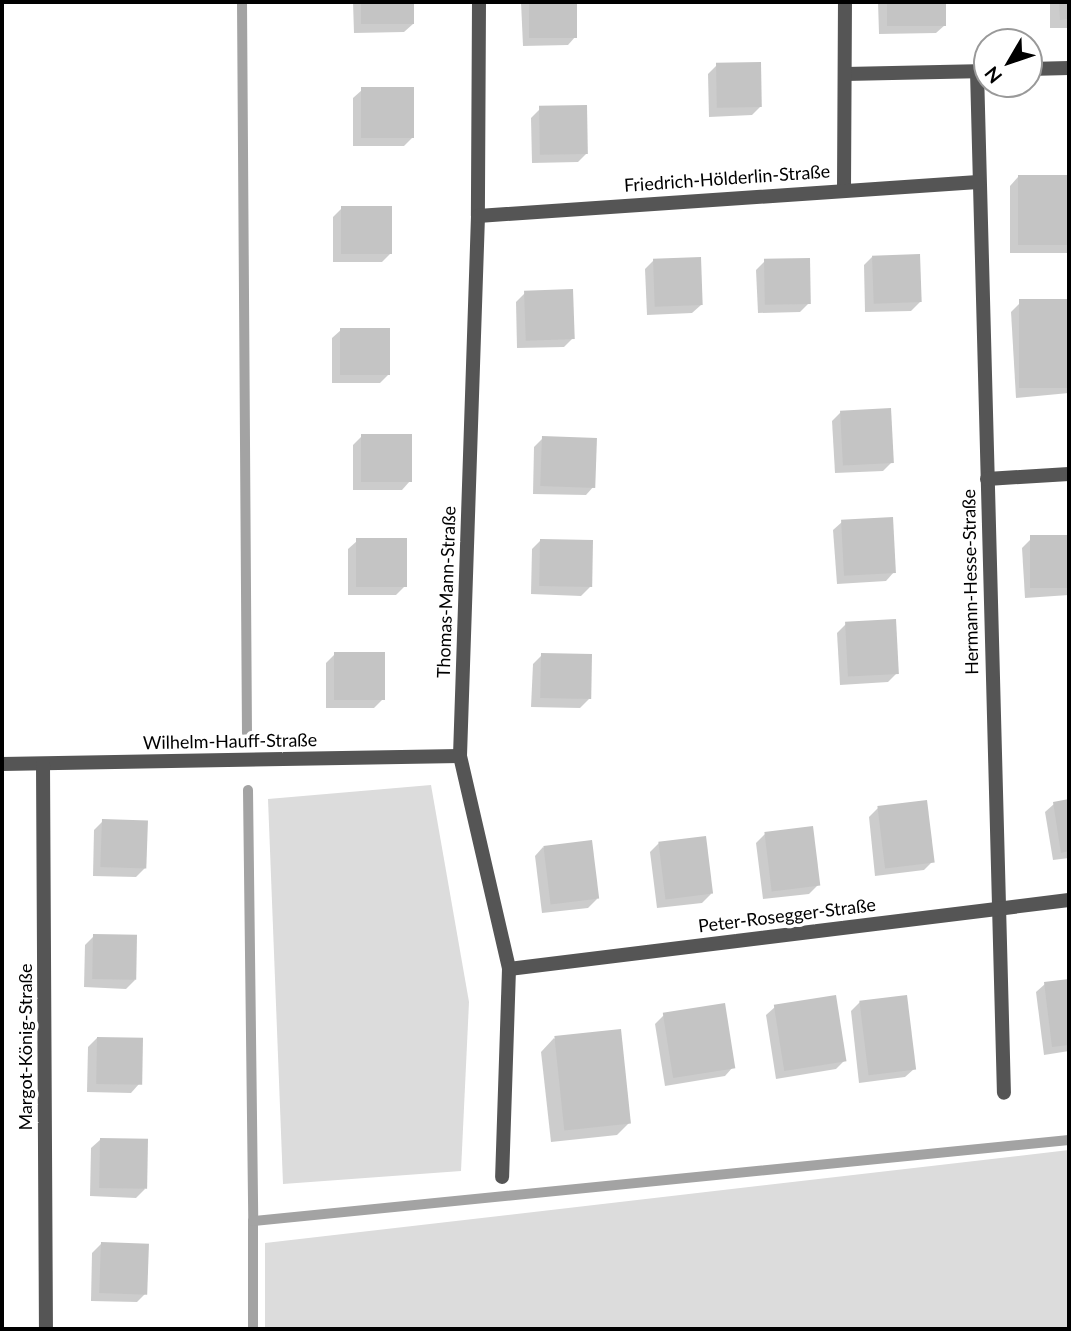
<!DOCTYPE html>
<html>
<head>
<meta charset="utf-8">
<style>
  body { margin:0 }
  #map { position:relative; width:1071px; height:1331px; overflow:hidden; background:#fff; font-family:Lato,sans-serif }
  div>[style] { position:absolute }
  .green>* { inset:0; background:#dcdcdc }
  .shadow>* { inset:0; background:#0003; transform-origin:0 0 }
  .stream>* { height:10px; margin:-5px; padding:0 5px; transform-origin:5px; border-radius:5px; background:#a3a3a3 }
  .building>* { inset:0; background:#c4c4c4; transform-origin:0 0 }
  .minor>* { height:14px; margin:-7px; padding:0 7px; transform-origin:7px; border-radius:7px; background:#555 }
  span { translate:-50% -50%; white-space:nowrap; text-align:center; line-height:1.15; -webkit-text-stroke:7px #fff; paint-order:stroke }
  .street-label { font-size:18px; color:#000 }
  .frame { position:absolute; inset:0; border:4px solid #000; pointer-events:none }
  .north { position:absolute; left:973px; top:28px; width:70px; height:70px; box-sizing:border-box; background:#fff; border:2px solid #999; border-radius:50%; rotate:231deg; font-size:19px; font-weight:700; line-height:28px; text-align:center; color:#000 }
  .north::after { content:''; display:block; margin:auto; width:24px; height:32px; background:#000; clip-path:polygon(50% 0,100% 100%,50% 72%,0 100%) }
</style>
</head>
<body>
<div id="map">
  <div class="green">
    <div style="clip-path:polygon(431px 785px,469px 1002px,461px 1171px,283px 1184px,268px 799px)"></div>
    <div style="clip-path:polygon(1069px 1150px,1069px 1329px,265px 1329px,265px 1243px)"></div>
  </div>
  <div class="shadow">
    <div style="clip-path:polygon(353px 2px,413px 2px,413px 24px,404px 32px,354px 33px)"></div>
    <div style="clip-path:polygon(521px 2px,575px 2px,576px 36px,568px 45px,523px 46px)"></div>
    <div style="clip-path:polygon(878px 2px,944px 2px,945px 25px,936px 33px,879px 34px)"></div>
    <div style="left:1050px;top:2px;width:19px;height:26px"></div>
    <div style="clip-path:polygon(717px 65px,760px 107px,752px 115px,709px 117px,708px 74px)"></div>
    <div style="clip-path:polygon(362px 90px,413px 137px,404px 146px,353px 146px,353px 98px)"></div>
    <div style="clip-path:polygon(540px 109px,587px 153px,578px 162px,532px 163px,531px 118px)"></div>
    <div style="clip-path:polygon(1018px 177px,1069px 177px,1069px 253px,1010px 253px,1010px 186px)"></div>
    <div style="clip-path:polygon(342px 208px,390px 254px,382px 262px,333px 262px,333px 217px)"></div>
    <div style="clip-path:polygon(872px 257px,920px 302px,911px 311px,865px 312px,864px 265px)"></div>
    <div style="clip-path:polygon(654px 260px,701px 305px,692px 313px,647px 315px,645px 269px)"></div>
    <div style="clip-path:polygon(765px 261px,809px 303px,800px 312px,758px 313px,756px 270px)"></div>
    <div style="clip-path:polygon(525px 293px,573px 338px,564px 347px,517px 348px,516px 302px)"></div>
    <div style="clip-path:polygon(1069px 300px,1069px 393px,1016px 398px,1011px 312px,1020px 303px)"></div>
    <div style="clip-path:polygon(341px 330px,389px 374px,380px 383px,332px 383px,332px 338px)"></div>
    <div style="clip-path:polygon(841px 412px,892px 462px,883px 471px,835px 473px,832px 421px)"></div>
    <div style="clip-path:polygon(362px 436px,410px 481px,402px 490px,353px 490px,353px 445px)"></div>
    <div style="clip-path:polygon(543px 438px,594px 486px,586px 495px,533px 494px,534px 447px)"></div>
    <div style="clip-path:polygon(842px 522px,894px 572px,886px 581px,837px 584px,833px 530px)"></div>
    <div style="clip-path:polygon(1069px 536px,1069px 595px,1025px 598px,1022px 548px,1031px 539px)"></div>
    <div style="clip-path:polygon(541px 540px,590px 587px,581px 596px,531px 594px,532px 549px)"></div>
    <div style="clip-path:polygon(357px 541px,405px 586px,396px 595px,348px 595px,348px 549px)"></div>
    <div style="clip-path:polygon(846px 624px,897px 673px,888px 682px,840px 685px,837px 633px)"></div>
    <div style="clip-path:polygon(335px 654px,383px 699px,374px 708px,326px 708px,326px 663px)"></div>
    <div style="clip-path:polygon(542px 655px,589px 699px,580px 708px,531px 707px,533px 664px)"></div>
    <div style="clip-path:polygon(1069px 801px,1069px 858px,1053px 860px,1045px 812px,1054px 804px)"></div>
    <div style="clip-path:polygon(878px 808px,933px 861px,924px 870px,875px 876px,869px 817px)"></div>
    <div style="clip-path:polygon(103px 821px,145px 868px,136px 877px,93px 876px,94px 830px)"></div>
    <div style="clip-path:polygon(765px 834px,818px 885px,809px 894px,763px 899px,756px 843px)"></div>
    <div style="clip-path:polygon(659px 843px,711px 894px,702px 903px,657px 908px,650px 852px)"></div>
    <div style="clip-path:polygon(543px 847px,597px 899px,588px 908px,542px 913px,535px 856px)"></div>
    <div style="clip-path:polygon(94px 936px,135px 980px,126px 989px,84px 987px,85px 945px)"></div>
    <div style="clip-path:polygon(1069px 981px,1069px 1051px,1044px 1055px,1036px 992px,1045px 984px)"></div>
    <div style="clip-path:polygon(860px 1002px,914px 1069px,905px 1077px,859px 1083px,851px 1011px)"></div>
    <div style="clip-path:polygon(775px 1007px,845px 1060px,836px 1069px,776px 1079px,766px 1015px)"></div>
    <div style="clip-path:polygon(664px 1015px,733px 1067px,725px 1076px,665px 1086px,655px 1024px)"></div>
    <div style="clip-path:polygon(97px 1038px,139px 1084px,131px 1093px,87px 1092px,88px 1047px)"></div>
    <div style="clip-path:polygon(554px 1038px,630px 1122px,617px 1135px,551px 1142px,541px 1052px)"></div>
    <div style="clip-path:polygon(100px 1140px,145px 1189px,136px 1198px,90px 1196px,91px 1148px)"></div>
    <div style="clip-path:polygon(101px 1244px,146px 1293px,137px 1302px,91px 1301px,92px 1253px)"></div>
  </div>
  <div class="stream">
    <div style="left:242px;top:2px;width:731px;rotate:89.61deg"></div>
    <div style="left:248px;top:790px;width:431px;rotate:89.3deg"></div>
    <div style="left:253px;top:1329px;width:108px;rotate:-90deg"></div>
    <div style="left:253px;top:1221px;width:820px;rotate:-5.67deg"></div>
  </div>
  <div class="building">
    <div style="left:361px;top:2px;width:53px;height:22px"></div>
    <div style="left:529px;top:2px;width:48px;height:36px"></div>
    <div style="left:887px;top:2px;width:59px;height:24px"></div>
    <div style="clip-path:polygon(1059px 2px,1069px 2px,1069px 19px,1060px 20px)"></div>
    <div style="left:761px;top:62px;width:45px;height:45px;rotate:89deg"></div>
    <div style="left:414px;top:87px;width:51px;height:53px;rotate:90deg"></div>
    <div style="left:587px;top:105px;width:49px;height:48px;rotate:89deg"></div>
    <div style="left:1069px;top:175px;width:70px;height:51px;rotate:90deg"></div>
    <div style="left:341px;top:206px;width:51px;height:48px"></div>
    <div style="left:920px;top:254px;width:48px;height:48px;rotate:88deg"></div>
    <div style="left:701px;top:257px;width:48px;height:48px;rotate:88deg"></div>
    <div style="left:810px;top:258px;width:46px;height:46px;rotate:89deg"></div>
    <div style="left:573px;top:289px;width:50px;height:49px;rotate:88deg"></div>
    <div style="left:1069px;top:299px;width:89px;height:50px;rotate:90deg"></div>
    <div style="left:340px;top:328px;width:50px;height:47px"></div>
    <div style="left:891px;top:408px;width:55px;height:51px;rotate:87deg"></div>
    <div style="left:361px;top:434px;width:51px;height:48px"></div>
    <div style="left:542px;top:436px;width:55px;height:50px;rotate:2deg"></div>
    <div style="left:893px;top:517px;width:56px;height:52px;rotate:87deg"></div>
    <div style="left:1069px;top:535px;width:53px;height:39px;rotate:90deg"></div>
    <div style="left:407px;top:538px;width:49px;height:51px;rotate:90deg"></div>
    <div style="left:540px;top:539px;width:53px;height:47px;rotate:1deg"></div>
    <div style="left:896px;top:619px;width:55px;height:51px;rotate:87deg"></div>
    <div style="left:334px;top:652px;width:51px;height:48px"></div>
    <div style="left:541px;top:653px;width:51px;height:45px;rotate:1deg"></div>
    <div style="clip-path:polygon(1069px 799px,1069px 851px,1061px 853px,1053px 802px)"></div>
    <div style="left:927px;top:800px;width:63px;height:50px;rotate:83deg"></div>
    <div style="left:102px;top:819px;width:46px;height:48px;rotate:2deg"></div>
    <div style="left:813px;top:826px;width:60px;height:49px;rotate:83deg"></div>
    <div style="left:706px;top:836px;width:58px;height:48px;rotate:83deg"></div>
    <div style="left:592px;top:840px;width:59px;height:49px;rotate:83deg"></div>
    <div style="left:93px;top:934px;width:44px;height:45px;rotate:1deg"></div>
    <div style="clip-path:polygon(1069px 979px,1069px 1045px,1052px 1047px,1044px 982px)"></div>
    <div style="left:836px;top:995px;width:67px;height:63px;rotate:81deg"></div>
    <div style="left:907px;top:995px;width:75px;height:48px;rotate:83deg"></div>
    <div style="left:725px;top:1003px;width:66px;height:63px;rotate:81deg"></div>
    <div style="left:621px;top:1029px;width:95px;height:67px;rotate:84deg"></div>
    <div style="left:97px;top:1037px;width:46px;height:47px;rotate:1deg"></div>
    <div style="left:100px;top:1138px;width:48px;height:50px;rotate:1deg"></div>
    <div style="left:101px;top:1242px;width:48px;height:51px;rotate:2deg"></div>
  </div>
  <div class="minor">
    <div style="left:479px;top:2px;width:214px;rotate:90.3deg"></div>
    <div style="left:478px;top:216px;width:540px;rotate:91.91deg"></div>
    <div style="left:460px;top:756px;width:219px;rotate:77deg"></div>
    <div style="left:509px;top:969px;width:208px;rotate:91.9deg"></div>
    <div style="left:1029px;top:69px;width:40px;rotate:-1.4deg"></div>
    <div style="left:977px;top:71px;width:1022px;rotate:88.49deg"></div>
    <div style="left:845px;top:74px;width:142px;rotate:-1.2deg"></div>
    <div style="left:844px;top:189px;width:187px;rotate:-89.7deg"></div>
    <div style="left:478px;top:216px;width:501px;rotate:-3.89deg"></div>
    <div style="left:987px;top:479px;width:82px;rotate:-3.5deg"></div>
    <div style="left:2px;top:764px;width:458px;rotate:-1deg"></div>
    <div style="left:43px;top:764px;width:565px;rotate:89.7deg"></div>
    <div style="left:509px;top:969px;width:564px;rotate:-7.02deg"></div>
  </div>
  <div class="street-label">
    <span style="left:727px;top:178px;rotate:-4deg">Friedrich-Hölderlin-Straße</span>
    <span style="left:970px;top:582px;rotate:-91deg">Hermann-Hesse-Straße</span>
    <span style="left:446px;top:592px;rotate:-88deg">Thomas-Mann-Straße</span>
    <span style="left:230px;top:741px;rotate:-1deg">Wilhelm-Hauff-Straße</span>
    <span style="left:787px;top:915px;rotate:-7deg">Peter-Rosegger-Straße</span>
    <span style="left:25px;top:1047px;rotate:-90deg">Margot-König-Straße</span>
  </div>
  <div class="frame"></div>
  <div class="north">N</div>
</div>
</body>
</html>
